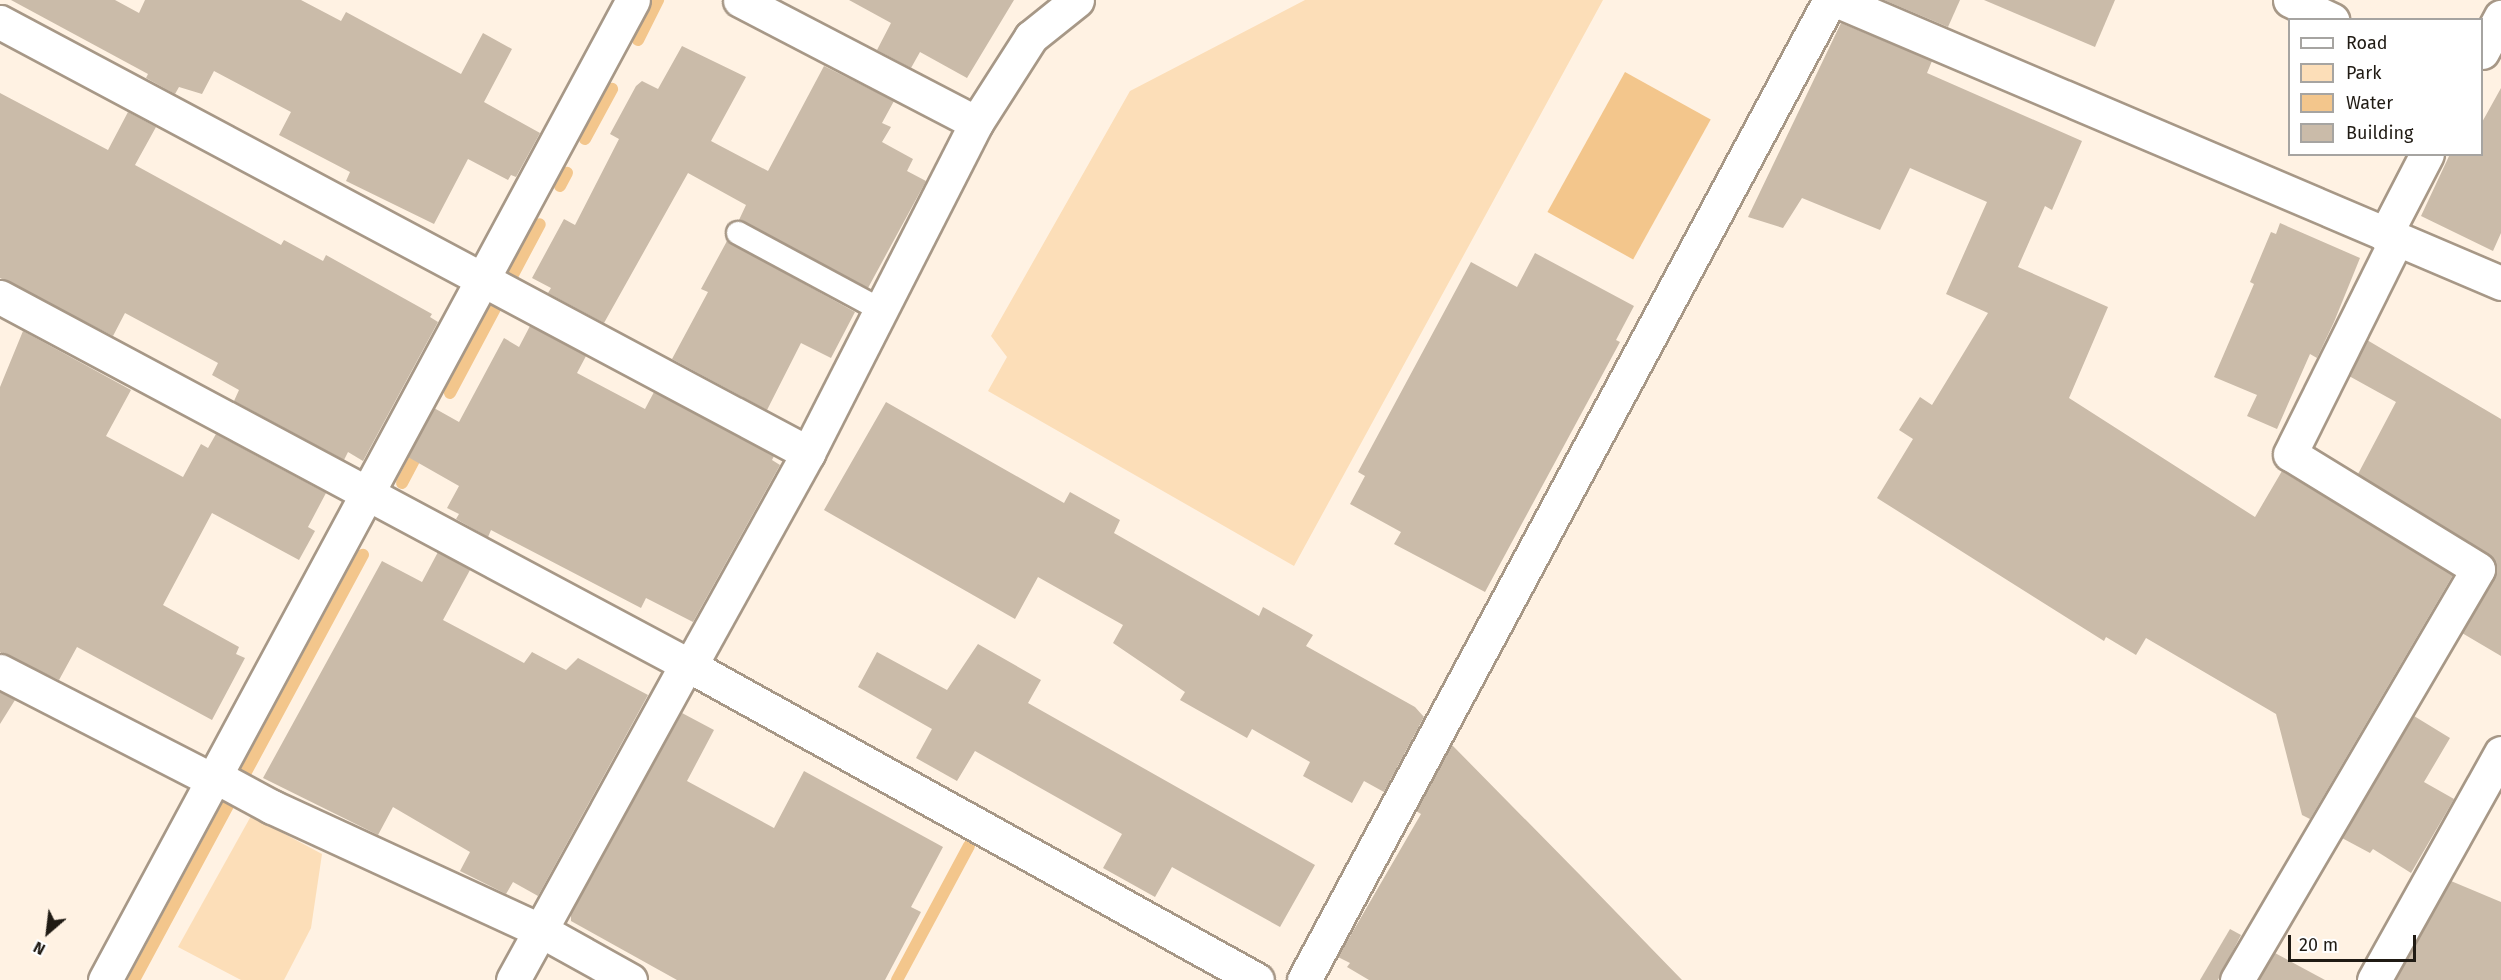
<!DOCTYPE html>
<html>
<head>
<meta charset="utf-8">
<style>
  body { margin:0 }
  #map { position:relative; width:2501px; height:980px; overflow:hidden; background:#fff2e3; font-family:"Fira Sans",sans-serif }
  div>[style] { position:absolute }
  .green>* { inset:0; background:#fcdeb8 }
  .water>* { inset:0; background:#f3c68c; transform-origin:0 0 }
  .stream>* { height:12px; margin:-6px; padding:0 6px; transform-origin:6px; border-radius:6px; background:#f3c68c }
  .building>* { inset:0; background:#cabba9 }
  .roads { filter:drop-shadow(2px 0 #a79887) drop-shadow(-2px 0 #a79887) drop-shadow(0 2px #a79887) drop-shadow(0 -2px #a79887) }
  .lane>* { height:22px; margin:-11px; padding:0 11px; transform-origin:11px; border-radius:11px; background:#fff }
  .street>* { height:33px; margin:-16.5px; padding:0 16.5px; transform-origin:16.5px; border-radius:16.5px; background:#fff }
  span { translate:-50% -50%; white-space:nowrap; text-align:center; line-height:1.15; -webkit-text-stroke:6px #fff; paint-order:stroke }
  .legend { position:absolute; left:2288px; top:18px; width:195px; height:138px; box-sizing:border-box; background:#fff; border:2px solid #a6a4a1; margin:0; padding:8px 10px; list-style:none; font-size:18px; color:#201b14 }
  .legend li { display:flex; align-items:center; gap:12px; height:30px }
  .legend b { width:30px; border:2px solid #a6a4a1 }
  .north { position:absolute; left:18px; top:902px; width:60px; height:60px; -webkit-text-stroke:4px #fff; paint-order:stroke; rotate:208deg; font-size:16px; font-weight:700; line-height:24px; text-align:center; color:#201b14 }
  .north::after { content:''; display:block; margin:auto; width:21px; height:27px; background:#201b14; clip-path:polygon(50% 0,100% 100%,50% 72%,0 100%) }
  .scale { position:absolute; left:2288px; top:935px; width:128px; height:27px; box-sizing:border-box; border:3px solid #201b14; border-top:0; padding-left:8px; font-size:18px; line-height:21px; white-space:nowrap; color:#201b14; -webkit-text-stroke:4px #fff; paint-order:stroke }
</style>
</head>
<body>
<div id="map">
  <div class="green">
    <div style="clip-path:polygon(1305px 0,1603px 0,1294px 566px,988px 391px,1007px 357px,991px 336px,1130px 91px)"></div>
    <div style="clip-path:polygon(251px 816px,322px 854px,311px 928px,284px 980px,241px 980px,178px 947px)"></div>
  </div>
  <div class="water">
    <div style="left:1625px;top:72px;width:98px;height:160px;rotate:29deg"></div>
  </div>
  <div class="stream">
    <div style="left:638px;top:40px;width:45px;rotate:-63.4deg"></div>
    <div style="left:585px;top:139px;width:57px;rotate:-61.6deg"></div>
    <div style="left:560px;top:186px;width:15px;rotate:-62deg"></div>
    <div style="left:450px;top:393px;width:191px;rotate:-62deg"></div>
    <div style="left:402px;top:483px;width:41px;rotate:-62.2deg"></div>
    <div style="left:134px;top:980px;width:483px;rotate:-61.7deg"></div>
    <div style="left:897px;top:980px;width:152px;rotate:-61.8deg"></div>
  </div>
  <div class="building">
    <div style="clip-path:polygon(11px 0,115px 0,139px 13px,145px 0,301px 0,341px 21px,346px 12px,461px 74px,483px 33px,512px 49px,484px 102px,540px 133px,516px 177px,511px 175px,508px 180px,468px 159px,434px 224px,346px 181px,350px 172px,279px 135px,291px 112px,214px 71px,202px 94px,179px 87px,175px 94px,146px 78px,148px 74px)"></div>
    <div style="clip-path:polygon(849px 0,1014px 0,967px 78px,920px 52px,911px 68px,877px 50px,891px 23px)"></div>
    <div style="clip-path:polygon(1884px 0,1960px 0,1948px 27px)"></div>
    <div style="clip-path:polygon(1984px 0,2115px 0,2095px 47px)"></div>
    <div style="clip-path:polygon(1841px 23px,1932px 61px,1927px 73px,2082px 141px,2052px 210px,2045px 206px,2018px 267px,2108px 307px,2069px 398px,2255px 517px,2282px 471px,2453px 575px,2310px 819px,2302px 815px,2276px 714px,2146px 638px,2136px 655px,2106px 637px,2104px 641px,1877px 498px,1913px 439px,1899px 430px,1920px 397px,1932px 405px,1988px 313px,1946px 294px,1987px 202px,1910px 168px,1880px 230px,1802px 198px,1783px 228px,1748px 217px)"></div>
    <div style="clip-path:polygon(682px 46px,746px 77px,711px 141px,768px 171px,824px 66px,894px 101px,882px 123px,891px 127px,882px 142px,913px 159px,907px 171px,926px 181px,868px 288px,739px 220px,746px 205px,688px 173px,604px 323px,548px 293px,551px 288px,532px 278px,564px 219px,575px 225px,619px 139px,610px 134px,636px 86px,642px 81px,658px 89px)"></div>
    <div style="clip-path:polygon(2501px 88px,2501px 233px,2493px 251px,2421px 216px,2450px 154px,2481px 154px,2481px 124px)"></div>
    <div style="clip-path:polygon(0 93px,108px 150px,128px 112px,156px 127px,135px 165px,281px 245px,284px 240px,323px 261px,326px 255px,432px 314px,430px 317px,438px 322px,363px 461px,348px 452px,344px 460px,234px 401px,239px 390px,212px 375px,218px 363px,125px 313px,113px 336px,0 278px)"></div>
    <div style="clip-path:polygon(2280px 223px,2360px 258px,2334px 322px,2317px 358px,2310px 354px,2277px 429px,2247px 416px,2257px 395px,2214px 377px,2254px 284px,2250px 282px,2271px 232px,2276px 234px)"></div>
    <div style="clip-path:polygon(727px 241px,855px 312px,831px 358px,801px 343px,767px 410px,672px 359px,708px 292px,701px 289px)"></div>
    <div style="clip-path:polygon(1535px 253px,1634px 306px,1616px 340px,1620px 342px,1485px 592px,1394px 544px,1401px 532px,1350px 504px,1365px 476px,1358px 472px,1471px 262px,1517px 287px)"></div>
    <div style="clip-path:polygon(530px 326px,586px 356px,577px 373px,645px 409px,654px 392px,774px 456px,772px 460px,780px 465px,693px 622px,646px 598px,641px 608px,491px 530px,488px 537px,456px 519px,459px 514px,447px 508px,459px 486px,408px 457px,434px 408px,459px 422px,504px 338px,519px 347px)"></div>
    <div style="clip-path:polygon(23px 331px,131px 390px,106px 436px,183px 477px,201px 444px,208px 448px,216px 434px,326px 493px,308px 527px,315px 531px,299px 560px,212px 513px,163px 605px,239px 647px,236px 654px,245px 658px,212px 720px,77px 647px,59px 680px,0 652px,0 387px)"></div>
    <div style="clip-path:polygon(2367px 340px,2501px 419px,2501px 656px,2462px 633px,2494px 578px,2494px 559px,2358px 474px,2396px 402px,2349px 376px)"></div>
    <div style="clip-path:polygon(886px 402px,1064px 503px,1070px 492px,1120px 520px,1114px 533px,1259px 616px,1263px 607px,1313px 635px,1306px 646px,1415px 707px,1424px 717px,1384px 792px,1364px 781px,1352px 803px,1303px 776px,1310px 762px,1252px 729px,1247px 738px,1180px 700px,1185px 692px,1113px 643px,1123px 625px,1038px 577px,1015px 619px,824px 510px)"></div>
    <div style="clip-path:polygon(438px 552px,470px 570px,443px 620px,524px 663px,532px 652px,566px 670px,578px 658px,648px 695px,538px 896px,513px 882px,506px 894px,460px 871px,470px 852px,393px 807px,378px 835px,263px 778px,382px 561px,422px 582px)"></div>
    <div style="clip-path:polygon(978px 644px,1041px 680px,1028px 703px,1315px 865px,1280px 927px,1172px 867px,1155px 897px,1103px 868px,1122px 834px,975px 751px,957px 781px,916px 758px,932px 729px,858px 687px,877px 652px,947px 690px)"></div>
    <div style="clip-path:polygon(0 692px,15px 700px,0 724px)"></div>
    <div style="clip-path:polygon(682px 713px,714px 730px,687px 781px,774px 828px,804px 771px,943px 847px,911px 907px,921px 912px,885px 980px,677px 980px,571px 921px,571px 913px)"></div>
    <div style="clip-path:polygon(2414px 716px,2450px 738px,2424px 782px,2454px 799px,2411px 873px,2373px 849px,2370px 853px,2342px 838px)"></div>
    <div style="clip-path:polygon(1452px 745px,1581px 876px,1682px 980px,1369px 980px,1347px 967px,1350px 963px,1338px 957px,1421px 814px,1416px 811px)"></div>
    <div style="clip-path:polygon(2451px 881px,2501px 902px,2501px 980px,2395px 980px)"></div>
    <div style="clip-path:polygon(2230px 929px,2241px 935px,2218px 980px,2200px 980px)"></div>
    <div style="clip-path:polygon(2275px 953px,2325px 980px,2259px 980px)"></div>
  </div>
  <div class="roads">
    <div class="lane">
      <div style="left:738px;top:233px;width:162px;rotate:28.3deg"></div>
    </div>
    <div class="street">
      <div style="left:740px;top:0;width:266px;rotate:27.5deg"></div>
      <div style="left:1836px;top:0;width:723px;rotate:23.05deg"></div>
      <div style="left:2290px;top:0;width:47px;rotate:25.5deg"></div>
      <div style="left:0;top:22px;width:916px;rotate:28.08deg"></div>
      <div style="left:2482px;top:52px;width:40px;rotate:-62deg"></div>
      <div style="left:2385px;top:235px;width:91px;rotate:-62.6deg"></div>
      <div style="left:0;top:297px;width:782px;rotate:28.14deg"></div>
      <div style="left:690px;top:666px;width:648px;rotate:28.98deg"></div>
      <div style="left:690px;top:666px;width:244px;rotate:-61deg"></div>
      <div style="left:808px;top:453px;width:370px;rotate:-63deg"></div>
      <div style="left:976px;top:123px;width:102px;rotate:-57.4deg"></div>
      <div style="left:1031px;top:37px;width:59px;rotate:-38.8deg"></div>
      <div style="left:0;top:671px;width:236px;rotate:27.2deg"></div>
      <div style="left:213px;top:775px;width:67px;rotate:28.5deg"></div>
      <div style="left:272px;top:807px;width:295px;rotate:24.7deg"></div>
      <div style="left:540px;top:930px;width:103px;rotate:29.1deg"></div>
      <div style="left:105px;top:980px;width:1113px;rotate:-61.69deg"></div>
      <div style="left:513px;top:980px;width:361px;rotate:-61.2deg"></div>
      <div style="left:1304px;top:980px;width:1112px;rotate:-61.78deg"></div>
      <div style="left:2237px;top:980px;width:476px;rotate:-59.6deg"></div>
      <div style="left:2478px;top:569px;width:220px;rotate:-148.5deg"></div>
      <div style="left:2290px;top:454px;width:239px;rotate:-63.6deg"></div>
      <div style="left:2374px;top:980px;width:260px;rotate:-60.8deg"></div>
    </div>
  </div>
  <ul class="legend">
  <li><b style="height:8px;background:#fff"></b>Road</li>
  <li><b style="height:16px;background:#fcdeb8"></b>Park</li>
  <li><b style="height:16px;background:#f3c68c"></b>Water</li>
  <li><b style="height:16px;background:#cabba9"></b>Building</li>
  </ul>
  <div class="north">N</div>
  <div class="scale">20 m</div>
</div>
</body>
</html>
